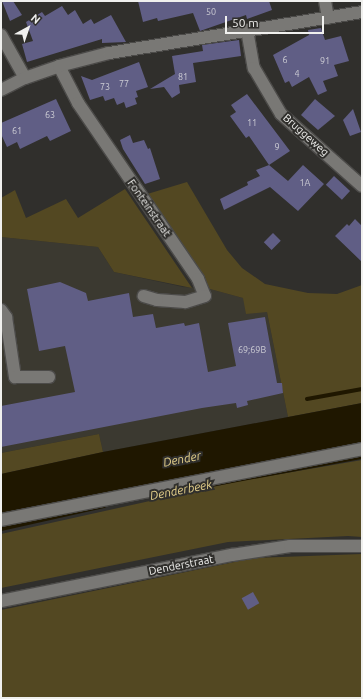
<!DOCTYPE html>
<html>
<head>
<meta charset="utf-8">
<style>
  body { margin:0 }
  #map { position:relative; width:363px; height:699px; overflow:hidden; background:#302f2c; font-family:Ubuntu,sans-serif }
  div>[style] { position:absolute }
  .built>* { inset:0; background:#3b3930 }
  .green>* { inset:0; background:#534822 }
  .water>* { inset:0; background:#1f1700 }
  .stream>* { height:4px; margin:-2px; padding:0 2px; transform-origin:2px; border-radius:2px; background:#1f1700 }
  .building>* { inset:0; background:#605e85; transform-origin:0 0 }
  .roads { filter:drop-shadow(1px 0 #4c4b49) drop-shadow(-1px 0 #4c4b49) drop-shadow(0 1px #4c4b49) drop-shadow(0 -1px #4c4b49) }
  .minor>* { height:12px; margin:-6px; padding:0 6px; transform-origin:6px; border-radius:6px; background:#797875 }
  span { translate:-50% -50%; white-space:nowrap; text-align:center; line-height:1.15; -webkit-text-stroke:4px #302f2c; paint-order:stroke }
  .number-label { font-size:9px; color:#ccccd4 }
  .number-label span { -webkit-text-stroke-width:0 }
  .street-label { font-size:11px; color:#f0f0ee }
  .water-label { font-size:12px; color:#e3cf8a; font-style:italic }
  .frame { position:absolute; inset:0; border:2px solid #f0f0ee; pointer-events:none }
  .north { position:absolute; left:8px; top:8px; width:40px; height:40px; -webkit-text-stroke:3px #302f2c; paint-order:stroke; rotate:40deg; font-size:11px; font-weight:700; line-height:16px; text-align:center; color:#f0f0ee }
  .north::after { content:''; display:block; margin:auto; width:14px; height:18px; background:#f0f0ee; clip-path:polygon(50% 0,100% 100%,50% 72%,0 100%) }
  .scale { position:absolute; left:225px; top:16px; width:99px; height:18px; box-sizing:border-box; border:2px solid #f0f0ee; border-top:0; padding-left:5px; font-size:12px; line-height:14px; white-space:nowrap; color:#f0f0ee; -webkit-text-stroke:3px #302f2c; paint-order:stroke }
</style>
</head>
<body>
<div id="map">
  <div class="built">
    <div style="clip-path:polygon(1px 237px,98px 247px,114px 272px,183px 287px,210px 289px,243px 298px,267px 312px,288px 417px,103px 452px,99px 434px,1px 453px)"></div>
  </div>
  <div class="green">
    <div style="clip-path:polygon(187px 182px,227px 250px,242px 268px,265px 284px,308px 293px,337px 294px,362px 285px,362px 403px,288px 417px,267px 312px,246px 314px,243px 298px,210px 289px,144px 195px)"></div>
    <div style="clip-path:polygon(125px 189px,192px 288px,114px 272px,98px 247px,1px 237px,1px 198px,15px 190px,26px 218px,66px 199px,78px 218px)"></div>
    <div style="clip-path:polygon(99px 434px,103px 452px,1px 474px,1px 453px)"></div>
    <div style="clip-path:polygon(362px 460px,362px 537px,348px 536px,228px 542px,1px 588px,1px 534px,240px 481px)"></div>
    <div style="clip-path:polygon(362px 554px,362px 698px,1px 698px,1px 610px,254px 558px)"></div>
  </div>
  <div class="water">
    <div style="clip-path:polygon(362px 403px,362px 442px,1px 514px,1px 474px,103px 452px)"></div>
  </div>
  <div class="stream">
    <div style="left:307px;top:399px;width:56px;rotate:-10.3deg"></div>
    <div style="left:205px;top:486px;width:160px;rotate:-10.5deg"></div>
    <div style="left:1px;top:529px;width:106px;rotate:-12.6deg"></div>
  </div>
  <div class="building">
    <div style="clip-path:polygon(2px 1px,13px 1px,22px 15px,10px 21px)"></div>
    <div style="clip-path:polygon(138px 1px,269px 1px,272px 10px,247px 19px,246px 15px,200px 31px,193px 13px,158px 21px,157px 18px,143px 22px)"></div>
    <div style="clip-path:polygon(62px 6px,68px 15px,75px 10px,83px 24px,91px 19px,94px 24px,111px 15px,126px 42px,102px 43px,102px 39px,27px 62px,22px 44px,33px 41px,26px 22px,42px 12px,45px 16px)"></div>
    <div style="clip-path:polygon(321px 28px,325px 40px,341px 36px,349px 61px,334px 65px,338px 76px,323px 81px,327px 91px,318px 95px,309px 77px,292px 87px,289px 81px,285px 83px,273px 55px,309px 35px,308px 30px)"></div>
    <div style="clip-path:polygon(239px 40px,241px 56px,193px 63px,196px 82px,179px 85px,180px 93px,172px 98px,164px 87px,150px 89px,175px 74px,172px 56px,203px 51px,202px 45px)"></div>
    <div style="clip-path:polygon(139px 62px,148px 87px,136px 91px,138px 97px,135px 98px,137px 104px,126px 108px,124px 102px,117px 105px,114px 98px,105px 101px,103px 96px,90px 100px,81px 76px,92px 80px)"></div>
    <div style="clip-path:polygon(247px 94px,290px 151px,269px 165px,288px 181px,303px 165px,324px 184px,298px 211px,270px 187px,224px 210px,220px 199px,248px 185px,247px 182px,260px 176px,256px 170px,269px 165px,249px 136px,246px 138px,230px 116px,236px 112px,231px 105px)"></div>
    <div style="clip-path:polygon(56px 99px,71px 131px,50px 141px,47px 136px,20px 149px,17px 142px,7px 147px,1px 134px,1px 123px)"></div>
    <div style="clip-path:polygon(315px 99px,335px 116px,318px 130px,301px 115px)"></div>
    <div style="clip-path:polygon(353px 109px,361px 132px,350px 136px,343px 120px)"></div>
    <div style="clip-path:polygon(130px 135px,133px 143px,144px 140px,148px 149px,150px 148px,160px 179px,145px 184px,123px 149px,120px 140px)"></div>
    <div style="left:334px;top:176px;width:22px;height:12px;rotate:43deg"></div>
    <div style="clip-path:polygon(355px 219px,362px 226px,362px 262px,335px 236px,347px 224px,349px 226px)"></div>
    <div style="left:273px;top:233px;width:11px;height:13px;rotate:45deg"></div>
    <div style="clip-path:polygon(60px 282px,86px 293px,88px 301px,129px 293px,133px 317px,153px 314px,156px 328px,184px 323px,185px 326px,199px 323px,208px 372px,236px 366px,228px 323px,265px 317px,277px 383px,282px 383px,283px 393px,247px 401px,248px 405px,237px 408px,236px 403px,202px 408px,1px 447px,1px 406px,75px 392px,65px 346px,39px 351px,27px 289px)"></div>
    <div style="left:253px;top:592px;width:13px;height:13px;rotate:61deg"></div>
  </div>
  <div class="roads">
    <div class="minor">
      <div style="left:325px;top:1px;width:17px;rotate:80deg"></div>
      <div style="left:247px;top:30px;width:39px;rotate:80deg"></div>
      <div style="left:254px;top:68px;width:53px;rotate:59.6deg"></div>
      <div style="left:281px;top:114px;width:108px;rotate:41.6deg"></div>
      <div style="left:1px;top:35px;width:49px;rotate:60.8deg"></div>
      <div style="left:59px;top:66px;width:42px;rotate:62.8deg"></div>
      <div style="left:78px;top:103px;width:213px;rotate:55.7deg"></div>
      <div style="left:198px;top:279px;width:18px;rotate:68deg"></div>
      <div style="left:205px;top:296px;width:21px;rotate:163deg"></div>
      <div style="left:185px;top:302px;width:28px;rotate:-176deg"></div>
      <div style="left:157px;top:300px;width:14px;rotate:-163deg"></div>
      <div style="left:1px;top:90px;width:27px;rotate:-27deg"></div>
      <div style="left:25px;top:78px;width:36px;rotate:-19deg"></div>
      <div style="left:59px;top:66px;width:52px;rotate:-14.6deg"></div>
      <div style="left:109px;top:53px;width:256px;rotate:-9.2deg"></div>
      <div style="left:1px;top:310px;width:9px;rotate:54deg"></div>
      <div style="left:6px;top:317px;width:61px;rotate:81.5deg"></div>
      <div style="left:15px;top:377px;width:34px"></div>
      <div style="left:1px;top:520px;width:368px;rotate:-11.1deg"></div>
      <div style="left:1px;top:601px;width:236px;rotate:-11.3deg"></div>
      <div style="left:232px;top:555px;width:59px;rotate:-8.8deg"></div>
      <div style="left:290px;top:546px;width:72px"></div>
    </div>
  </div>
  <div class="number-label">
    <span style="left:211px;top:12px">50</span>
    <span style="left:285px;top:60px">6</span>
    <span style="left:325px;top:61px">91</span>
    <span style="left:297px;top:74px">4</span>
    <span style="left:183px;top:77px">81</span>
    <span style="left:124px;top:84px">77</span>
    <span style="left:105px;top:87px">73</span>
    <span style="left:50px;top:115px">63</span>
    <span style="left:252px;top:123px">11</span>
    <span style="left:17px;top:131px">61</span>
    <span style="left:277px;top:147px">9</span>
    <span style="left:305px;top:183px">1A</span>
    <span style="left:252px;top:350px">69;69B</span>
  </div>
  <div class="street-label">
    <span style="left:306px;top:135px;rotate:42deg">Bruggeweg</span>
    <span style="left:149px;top:208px;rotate:55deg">Fonteinstraat</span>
    <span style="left:181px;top:565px;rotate:-11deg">Denderstraat</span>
  </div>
  <div class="water-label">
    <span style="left:182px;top:459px;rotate:-11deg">Dender</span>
    <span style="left:181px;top:490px;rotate:-11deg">Denderbeek</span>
  </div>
  <div class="frame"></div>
  <div class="north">N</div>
  <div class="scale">50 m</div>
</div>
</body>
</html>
